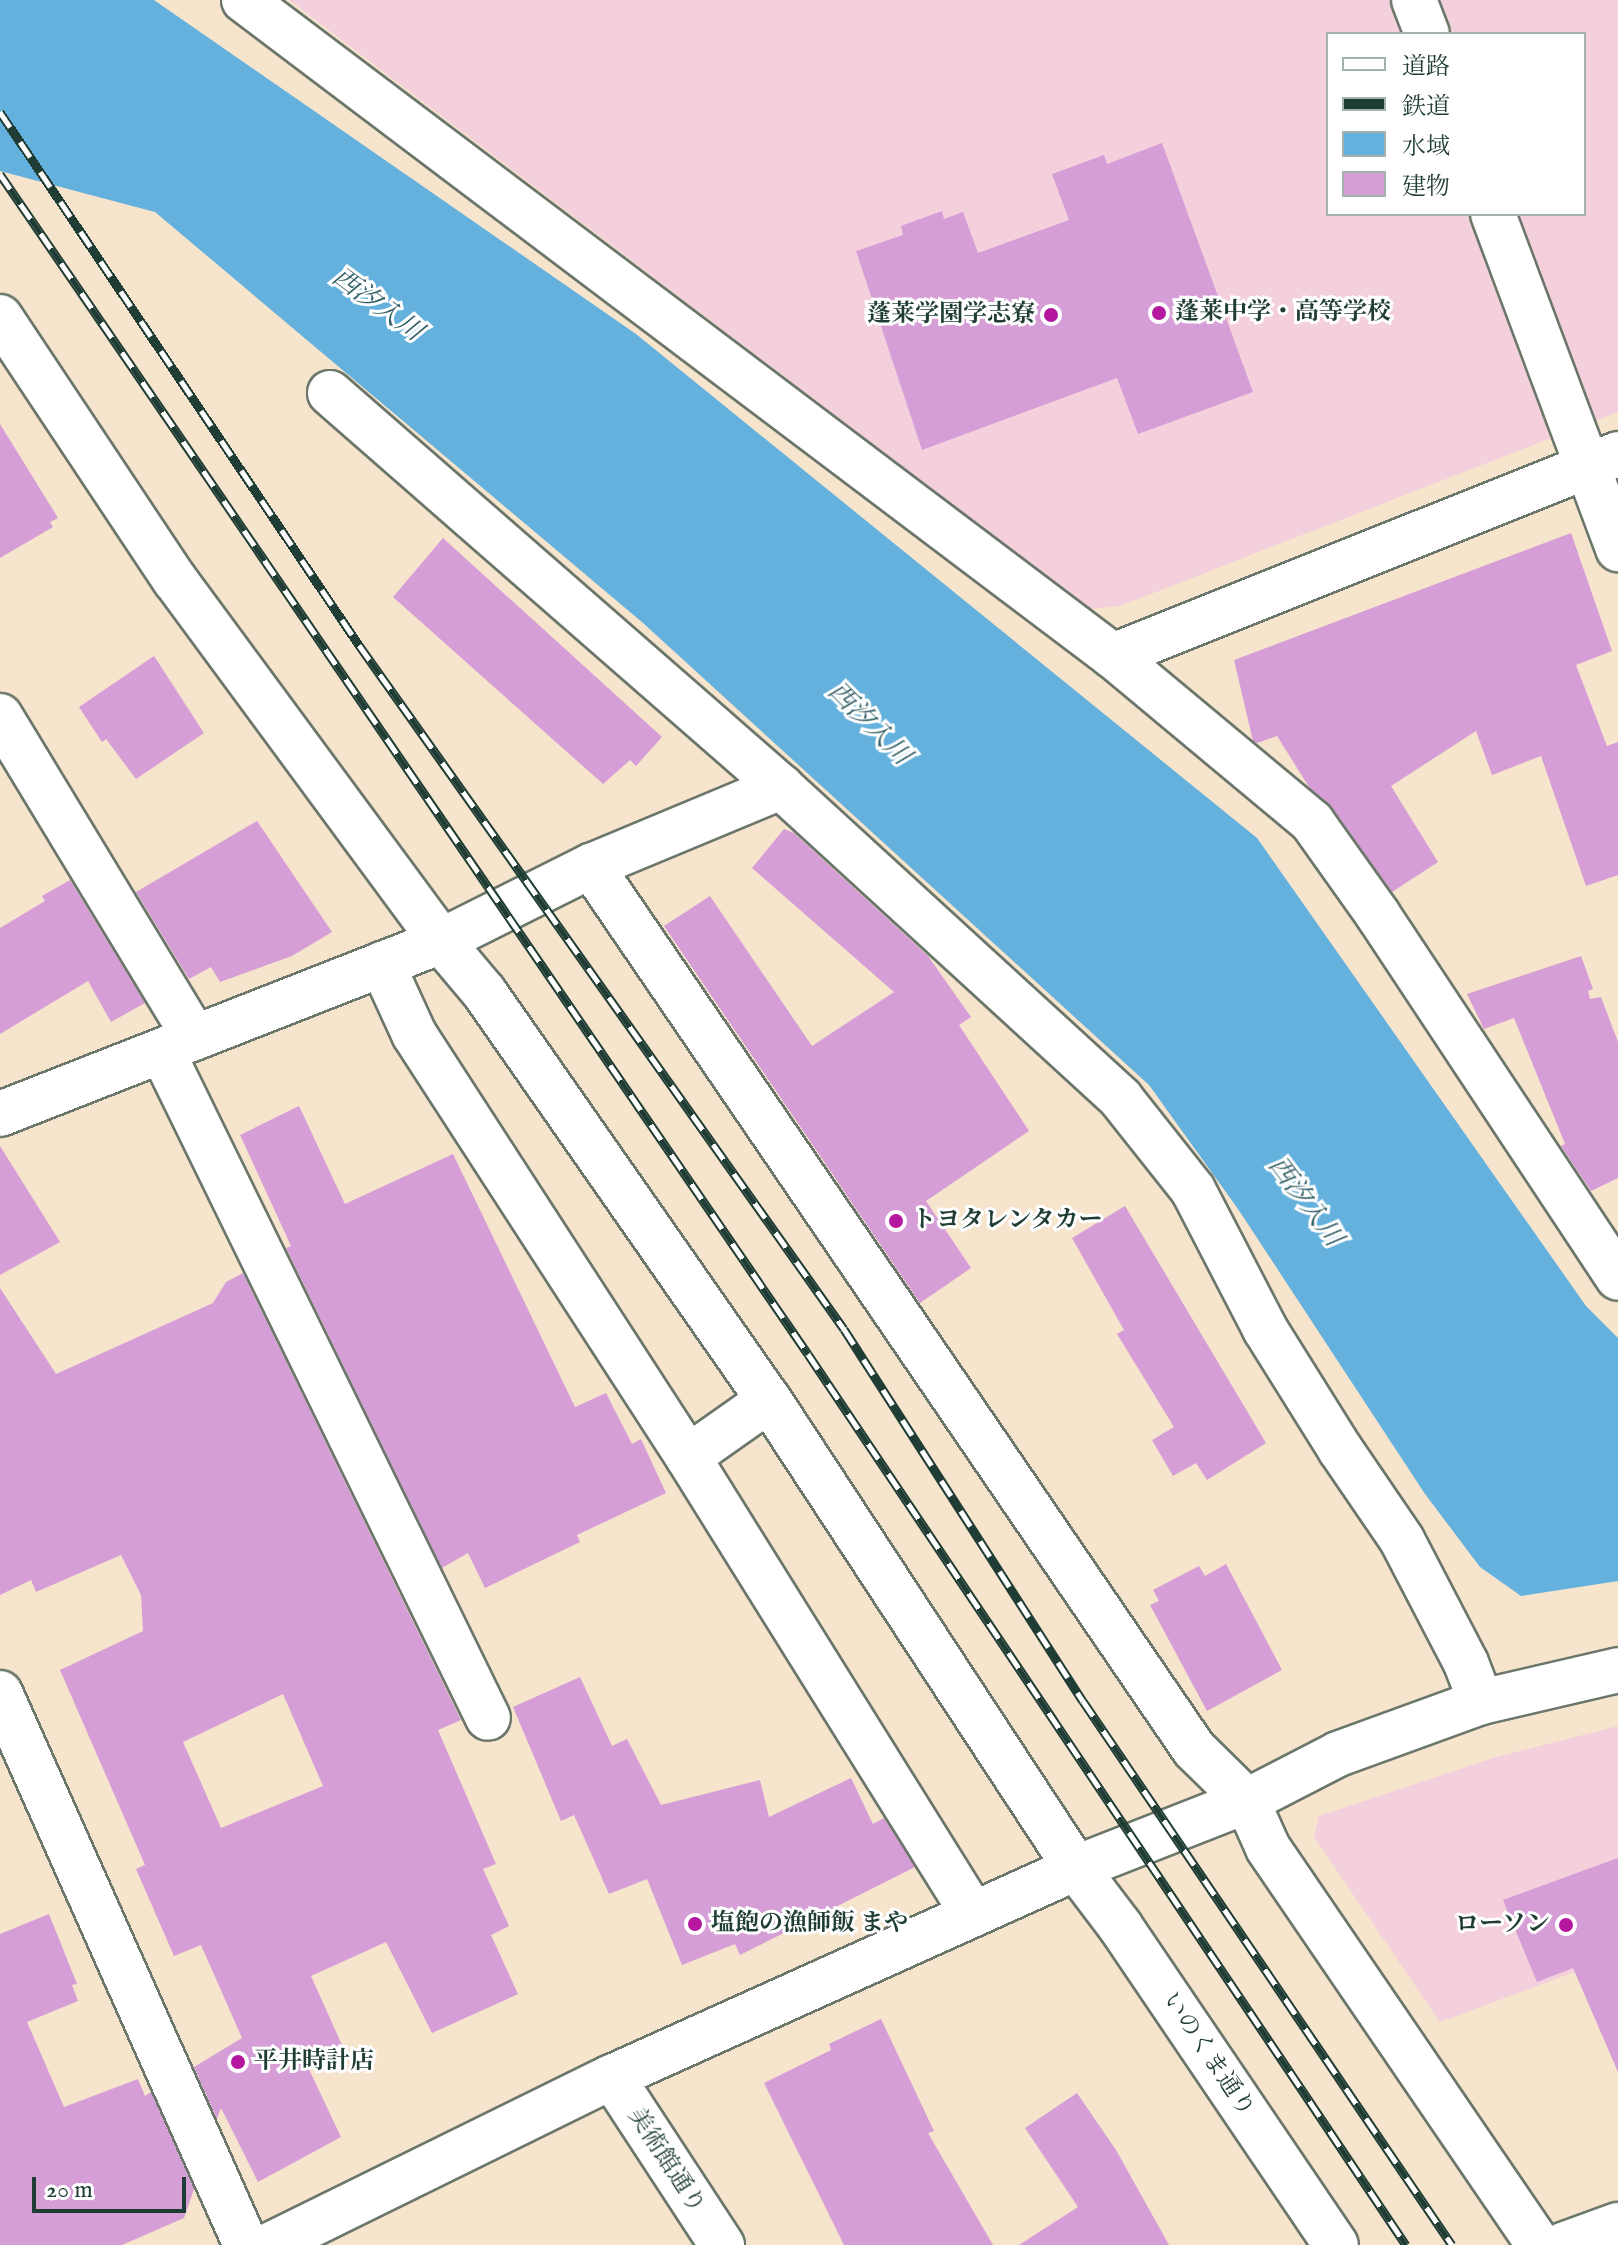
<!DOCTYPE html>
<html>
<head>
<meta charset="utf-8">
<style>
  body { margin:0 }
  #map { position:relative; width:1618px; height:2245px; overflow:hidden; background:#f6e4cd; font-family:"IM FELL English","Noto Serif JP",serif }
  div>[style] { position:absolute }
  .built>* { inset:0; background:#f4cfdc }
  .water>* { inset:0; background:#64b1dd }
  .building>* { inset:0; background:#d69ed6 }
  .roads { filter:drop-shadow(2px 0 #6a776a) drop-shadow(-2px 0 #6a776a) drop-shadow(0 2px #6a776a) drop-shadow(0 -2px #6a776a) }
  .minor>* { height:44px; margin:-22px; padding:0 22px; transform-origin:22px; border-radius:22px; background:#fff }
  .tertiary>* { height:44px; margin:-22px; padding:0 22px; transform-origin:22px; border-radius:22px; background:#fff }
  .rail>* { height:9px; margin-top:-4.5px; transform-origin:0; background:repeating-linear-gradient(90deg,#fff 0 18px,#1f3d34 0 36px); box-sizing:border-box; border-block:2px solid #1f3d34 }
  .dots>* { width:22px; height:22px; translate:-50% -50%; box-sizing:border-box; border:4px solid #fff; border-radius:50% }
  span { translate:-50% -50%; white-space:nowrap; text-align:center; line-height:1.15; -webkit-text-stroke:6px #fff; paint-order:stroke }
  .poi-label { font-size:24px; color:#1f3d34; font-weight:700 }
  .left { translate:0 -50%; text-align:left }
  .right { translate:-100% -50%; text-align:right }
  .street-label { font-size:24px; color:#1f3d34 }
  .water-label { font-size:26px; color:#346067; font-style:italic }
  .legend { position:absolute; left:1326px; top:32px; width:260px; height:184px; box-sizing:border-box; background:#fff; border:2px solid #a5b1ae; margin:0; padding:10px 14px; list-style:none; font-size:24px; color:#1f3d34 }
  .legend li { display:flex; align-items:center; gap:16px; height:40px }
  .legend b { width:40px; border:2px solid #a5b1ae }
  .scale { position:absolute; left:32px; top:2177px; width:154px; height:36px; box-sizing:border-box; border:4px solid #1f3d34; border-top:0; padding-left:10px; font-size:24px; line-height:28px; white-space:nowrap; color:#1f3d34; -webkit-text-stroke:6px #fff; paint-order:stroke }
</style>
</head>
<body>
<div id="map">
  <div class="built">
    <div style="clip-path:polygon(evenodd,289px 0,1618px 0,1618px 412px,1120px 606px,1090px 609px,289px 0,1328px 34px,1584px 34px,1584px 214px,1328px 214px,1328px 34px)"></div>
    <div style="clip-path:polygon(1618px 1726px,1618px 1956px,1440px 2022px,1314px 1837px,1319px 1816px,1493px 1758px)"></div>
  </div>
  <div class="water">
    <div style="clip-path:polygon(0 0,154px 0,636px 334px,1257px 838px,1586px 1306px,1618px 1338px,1618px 1581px,1521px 1596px,1480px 1567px,1425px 1494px,1238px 1209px,1149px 1085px,643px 623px,155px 212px,0 171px)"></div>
  </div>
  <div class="building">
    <div style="clip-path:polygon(1162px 143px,1253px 392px,1138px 434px,1117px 378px,922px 450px,856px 251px,903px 235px,901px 226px,942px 211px,944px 219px,963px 212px,978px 253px,1069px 220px,1052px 174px,1104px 155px,1107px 164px)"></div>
    <div style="clip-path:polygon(0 424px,58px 518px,50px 522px,53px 527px,0 558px)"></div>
    <div style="clip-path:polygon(1571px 533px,1612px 651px,1576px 665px,1607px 746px,1618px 742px,1618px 875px,1586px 886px,1541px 756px,1492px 775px,1476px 731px,1391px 786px,1438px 862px,1392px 892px,1332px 808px,1309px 787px,1277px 736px,1257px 743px,1253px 741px,1234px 660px)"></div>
    <div style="clip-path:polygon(443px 538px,662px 737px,636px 766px,630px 760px,603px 784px,393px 597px)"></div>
    <div style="clip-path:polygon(154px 656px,204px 733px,136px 779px,106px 739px,102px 742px,79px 707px)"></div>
    <div style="clip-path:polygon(257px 821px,332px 932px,292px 956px,220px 982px,211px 967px,189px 979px,136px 892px)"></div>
    <div style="clip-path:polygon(784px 829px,794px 833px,928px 956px,971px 1017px,959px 1025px,1029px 1131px,926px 1201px,971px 1268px,920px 1303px,664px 926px,710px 896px,812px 1046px,894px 992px,752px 868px)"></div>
    <div style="clip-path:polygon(70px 880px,145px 1003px,111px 1022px,88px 981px,0 1034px,0 928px,45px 901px,42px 896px)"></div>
    <div style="clip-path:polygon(1581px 956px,1593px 989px,1588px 991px,1590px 999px,1601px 997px,1618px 1042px,1618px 1178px,1591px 1191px,1561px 1146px,1565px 1144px,1514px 1018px,1484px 1029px,1467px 994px)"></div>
    <div style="clip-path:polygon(299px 1106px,345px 1204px,453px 1154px,575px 1407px,606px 1393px,632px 1444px,641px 1439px,666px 1493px,577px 1535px,580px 1542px,485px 1588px,468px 1553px,442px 1568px,286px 1248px,291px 1246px,240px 1135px)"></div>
    <div style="clip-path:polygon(0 1146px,60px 1242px,0 1275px)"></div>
    <div style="clip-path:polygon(1125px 1206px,1266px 1443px,1207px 1480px,1196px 1463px,1173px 1476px,1152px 1440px,1174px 1427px,1117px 1334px,1124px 1330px,1072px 1238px)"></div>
    <div style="clip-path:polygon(evenodd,243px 1273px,461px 1720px,438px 1730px,496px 1864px,483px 1869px,509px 1926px,491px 1935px,518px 1994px,432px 2033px,386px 1942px,311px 1976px,342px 2045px,305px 2061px,341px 2137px,258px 2182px,221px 2108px,217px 2119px,194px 2067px,242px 2038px,201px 1945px,174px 1956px,136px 1869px,145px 1865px,60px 1670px,143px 1631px,141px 1595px,121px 1555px,36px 1592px,31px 1580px,0 1595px,0 1288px,56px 1374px,213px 1303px,226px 1282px,243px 1273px,283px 1694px,323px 1786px,221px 1828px,183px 1742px,283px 1694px)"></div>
    <div style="clip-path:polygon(1226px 1564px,1282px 1670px,1207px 1711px,1150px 1605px,1159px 1601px,1153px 1590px,1199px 1566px,1205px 1576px)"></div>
    <div style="clip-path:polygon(580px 1677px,612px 1746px,627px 1739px,661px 1805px,760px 1780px,769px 1817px,851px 1778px,873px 1824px,884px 1818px,915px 1867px,740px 1955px,735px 1944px,682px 1965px,647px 1879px,609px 1894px,574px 1815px,561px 1821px,513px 1707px)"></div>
    <div style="clip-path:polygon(1618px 1858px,1618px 2072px,1573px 1968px,1537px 1982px,1503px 1900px)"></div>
    <div style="clip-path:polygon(49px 1914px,77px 1984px,72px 1985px,78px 2001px,27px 2022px,64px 2107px,138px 2079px,145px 2096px,151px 2092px,194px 2189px,184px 2218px,122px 2245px,0 2245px,0 1934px)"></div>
    <div style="clip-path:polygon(881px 2019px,934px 2131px,928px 2133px,993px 2245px,844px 2245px,764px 2083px,831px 2050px,829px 2044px)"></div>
    <div style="clip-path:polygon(1077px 2093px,1116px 2150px,1169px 2245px,1019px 2245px,1078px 2207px,1025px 2128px)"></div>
  </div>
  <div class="roads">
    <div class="minor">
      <div style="left:244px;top:0;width:1089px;rotate:37.05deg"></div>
      <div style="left:1113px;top:656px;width:259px;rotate:39.8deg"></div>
      <div style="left:1312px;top:822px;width:114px;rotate:54.6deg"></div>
      <div style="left:1378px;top:915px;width:435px;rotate:56.5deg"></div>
      <div style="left:1414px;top:0;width:36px;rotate:69deg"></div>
      <div style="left:1493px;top:214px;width:358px;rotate:69.5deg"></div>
      <div style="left:330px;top:393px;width:599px;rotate:41.14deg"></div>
      <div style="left:781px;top:787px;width:461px;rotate:42.5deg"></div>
      <div style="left:1121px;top:1099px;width:116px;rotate:51.6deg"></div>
      <div style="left:1193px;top:1190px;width:157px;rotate:62.6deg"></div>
      <div style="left:1265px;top:1329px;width:142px;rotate:58deg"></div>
      <div style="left:1340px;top:1449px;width:110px;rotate:55.7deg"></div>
      <div style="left:1402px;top:1540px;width:139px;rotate:62.5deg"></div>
      <div style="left:1466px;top:1663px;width:42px;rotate:69deg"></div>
      <div style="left:0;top:716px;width:376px;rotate:58.8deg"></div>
      <div style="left:591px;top:866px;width:1069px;rotate:55.67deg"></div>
      <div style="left:1194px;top:1749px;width:74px;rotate:44.5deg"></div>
      <div style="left:382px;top:964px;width:77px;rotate:65.4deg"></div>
      <div style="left:414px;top:1034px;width:504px;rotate:57.07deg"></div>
      <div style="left:688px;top:1457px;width:99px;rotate:-35.1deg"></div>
      <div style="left:162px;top:1051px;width:742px;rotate:63.95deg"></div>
      <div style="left:0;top:1114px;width:474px;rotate:-21.4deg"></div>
      <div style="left:441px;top:941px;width:168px;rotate:-26.6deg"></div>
      <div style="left:591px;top:866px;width:206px;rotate:-22.6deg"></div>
      <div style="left:688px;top:1457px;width:539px;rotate:58.05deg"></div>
      <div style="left:0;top:1693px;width:604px;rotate:65.98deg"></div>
      <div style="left:1563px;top:2245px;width:59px;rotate:-20deg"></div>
    </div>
    <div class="tertiary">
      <div style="left:0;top:317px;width:316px;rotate:56.4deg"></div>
      <div style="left:175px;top:580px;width:448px;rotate:53.6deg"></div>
      <div style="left:441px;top:941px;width:67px;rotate:49.9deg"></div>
      <div style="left:484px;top:992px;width:498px;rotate:55.1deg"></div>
      <div style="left:769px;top:1400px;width:560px;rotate:56.74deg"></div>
      <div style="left:1076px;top:1868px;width:73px;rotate:52.8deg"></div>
      <div style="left:1120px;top:1926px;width:385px;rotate:55.9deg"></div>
      <div style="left:1113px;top:656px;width:544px;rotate:-21.8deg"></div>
      <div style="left:1247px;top:1801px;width:51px;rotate:65.9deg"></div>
      <div style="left:1268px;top:1848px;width:481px;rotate:55.7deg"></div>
      <div style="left:612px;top:2077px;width:201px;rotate:56.8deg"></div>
      <div style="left:270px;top:2245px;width:381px;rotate:-26.2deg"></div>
      <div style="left:612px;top:2077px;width:509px;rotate:-24.25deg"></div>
      <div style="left:1076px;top:1868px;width:184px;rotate:-21.4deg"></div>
      <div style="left:1247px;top:1801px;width:102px;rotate:-27.3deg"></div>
      <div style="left:1338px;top:1754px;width:152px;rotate:-20deg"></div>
      <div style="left:1481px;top:1702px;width:141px;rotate:-13.1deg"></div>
    </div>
  </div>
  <div class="rail">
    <div style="left:0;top:112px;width:643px;rotate:56.04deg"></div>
    <div style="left:359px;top:645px;width:838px;rotate:54.66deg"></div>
    <div style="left:844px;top:1329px;width:442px;rotate:57.3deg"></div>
    <div style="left:1083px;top:1701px;width:657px;rotate:55.85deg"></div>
    <div style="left:0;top:174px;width:1430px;rotate:55.6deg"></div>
    <div style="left:808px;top:1354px;width:1073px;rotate:56.13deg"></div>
  </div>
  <div class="dots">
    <div style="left:1159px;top:313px;background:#b5179e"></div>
    <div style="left:1051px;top:315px;background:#b5179e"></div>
    <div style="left:896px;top:1221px;background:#b5179e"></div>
    <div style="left:695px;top:1924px;background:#b5179e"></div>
    <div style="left:1566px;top:1925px;background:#b5179e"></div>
    <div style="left:238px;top:2062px;background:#b5179e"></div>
  </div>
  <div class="poi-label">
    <span class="left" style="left:1175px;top:313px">蓬莱中学・高等学校</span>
    <span class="right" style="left:1035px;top:315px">蓬莱学園学志寮</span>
    <span class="left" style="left:912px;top:1221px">トヨタレンタカー</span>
    <span class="left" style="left:711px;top:1924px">塩飽の漁師飯 まや</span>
    <span class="right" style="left:1550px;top:1925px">ローソン</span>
    <span class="left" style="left:254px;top:2062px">平井時計店</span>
  </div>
  <div class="street-label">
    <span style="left:1208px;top:2055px;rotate:56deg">いのくま通り</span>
    <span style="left:666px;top:2161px;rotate:57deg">美術館通り</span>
  </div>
  <div class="water-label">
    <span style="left:377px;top:305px;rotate:36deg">西汐入川</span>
    <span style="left:869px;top:724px;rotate:45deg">西汐入川</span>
    <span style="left:1305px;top:1202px;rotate:53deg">西汐入川</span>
  </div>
  <ul class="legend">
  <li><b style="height:10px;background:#fff"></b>道路</li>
  <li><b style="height:10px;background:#1f3d34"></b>鉄道</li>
  <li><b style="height:22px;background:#64b1dd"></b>水域</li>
  <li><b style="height:22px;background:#d69ed6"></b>建物</li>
  </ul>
  <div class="scale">20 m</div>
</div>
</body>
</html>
